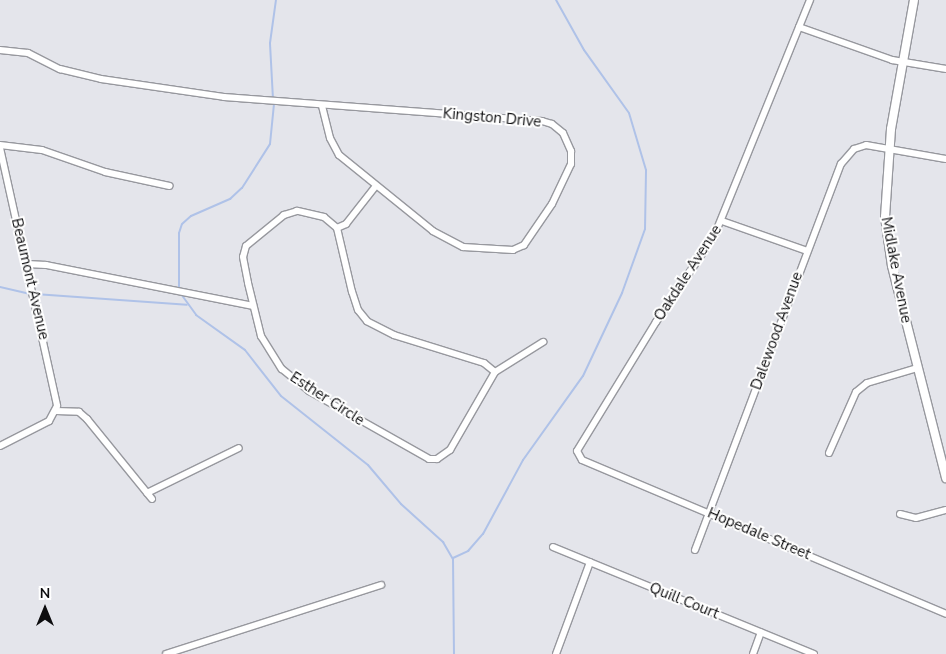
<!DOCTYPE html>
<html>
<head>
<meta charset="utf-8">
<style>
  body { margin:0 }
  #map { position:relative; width:946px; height:654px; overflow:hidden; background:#e4e5eb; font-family:"Nunito Sans",sans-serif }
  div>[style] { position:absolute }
  .stream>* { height:2px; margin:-1px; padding:0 1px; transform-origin:1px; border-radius:1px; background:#afc2e8 }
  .roads { filter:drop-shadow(1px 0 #97989e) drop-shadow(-1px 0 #97989e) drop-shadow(0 1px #97989e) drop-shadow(0 -1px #97989e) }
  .minor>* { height:6px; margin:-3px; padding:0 3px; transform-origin:3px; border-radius:3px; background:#fff }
  .tertiary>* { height:8px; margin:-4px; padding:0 4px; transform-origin:4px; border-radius:4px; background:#fff }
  span { translate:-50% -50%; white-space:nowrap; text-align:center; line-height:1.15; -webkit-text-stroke:4px #fff; paint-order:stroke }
  .street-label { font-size:15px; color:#0d0d0f }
  .north { position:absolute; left:20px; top:584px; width:50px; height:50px; -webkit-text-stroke:4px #fff; paint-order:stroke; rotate:0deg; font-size:14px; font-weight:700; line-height:20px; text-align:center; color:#0d0d0f }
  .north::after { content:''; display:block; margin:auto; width:18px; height:22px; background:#0d0d0f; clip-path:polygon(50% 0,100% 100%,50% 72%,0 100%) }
</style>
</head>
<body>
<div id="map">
  <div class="stream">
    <div style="left:273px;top:99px;width:56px;rotate:-93.1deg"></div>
    <div style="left:270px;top:43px;width:43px;rotate:-82.1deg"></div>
    <div style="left:0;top:287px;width:31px;rotate:13deg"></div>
    <div style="left:179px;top:289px;width:56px;rotate:-90deg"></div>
    <div style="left:179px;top:233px;width:9px;rotate:-72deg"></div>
    <div style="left:182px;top:224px;width:12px;rotate:-42deg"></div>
    <div style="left:191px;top:216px;width:43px;rotate:-23.6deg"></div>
    <div style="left:230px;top:199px;width:16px;rotate:-43deg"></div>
    <div style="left:242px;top:188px;width:52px;rotate:-57.5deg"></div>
    <div style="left:270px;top:144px;width:40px;rotate:-84.3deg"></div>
    <div style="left:35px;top:294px;width:152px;rotate:4.1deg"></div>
    <div style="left:181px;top:294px;width:26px;rotate:54deg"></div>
    <div style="left:196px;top:315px;width:60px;rotate:35.5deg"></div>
    <div style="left:245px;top:350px;width:58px;rotate:52deg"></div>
    <div style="left:281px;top:396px;width:111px;rotate:38.4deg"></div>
    <div style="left:368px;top:465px;width:51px;rotate:49.8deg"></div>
    <div style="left:401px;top:504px;width:57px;rotate:42.1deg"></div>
    <div style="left:443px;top:542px;width:20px;rotate:60deg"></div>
    <div style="left:453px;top:559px;width:95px;rotate:89.4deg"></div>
    <div style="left:453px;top:558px;width:17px;rotate:-25deg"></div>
    <div style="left:468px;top:551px;width:23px;rotate:-49deg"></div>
    <div style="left:483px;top:534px;width:84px;rotate:-61.6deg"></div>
    <div style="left:523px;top:460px;width:103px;rotate:-54.5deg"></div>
    <div style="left:583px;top:376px;width:92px;rotate:-64.8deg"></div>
    <div style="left:622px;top:293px;width:68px;rotate:-70.2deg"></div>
    <div style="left:645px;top:229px;width:59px;rotate:-89deg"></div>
    <div style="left:646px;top:170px;width:59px;rotate:-106.6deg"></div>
    <div style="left:629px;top:113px;width:77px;rotate:-125.5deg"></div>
    <div style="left:584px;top:50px;width:57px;rotate:-119.2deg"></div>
  </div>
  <div class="roads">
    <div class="minor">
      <div style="left:810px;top:0;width:255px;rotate:112.1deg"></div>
      <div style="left:714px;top:236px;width:104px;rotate:124deg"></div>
      <div style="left:656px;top:322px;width:151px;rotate:121.5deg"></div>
      <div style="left:577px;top:451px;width:10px;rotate:61deg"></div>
      <div style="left:582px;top:460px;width:395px;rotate:22.9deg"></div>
      <div style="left:799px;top:27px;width:99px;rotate:19.5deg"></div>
      <div style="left:892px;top:60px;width:55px;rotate:9.5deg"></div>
      <div style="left:0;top:50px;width:28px;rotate:6deg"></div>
      <div style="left:28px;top:53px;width:36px;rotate:27deg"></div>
      <div style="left:60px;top:69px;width:42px;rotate:13.7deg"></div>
      <div style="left:101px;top:79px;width:124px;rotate:8.3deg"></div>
      <div style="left:224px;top:97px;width:319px;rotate:4.3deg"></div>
      <div style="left:542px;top:121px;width:10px;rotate:17deg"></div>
      <div style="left:552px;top:124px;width:14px;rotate:39deg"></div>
      <div style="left:563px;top:133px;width:20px;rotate:66deg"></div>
      <div style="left:571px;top:151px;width:13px;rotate:90deg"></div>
      <div style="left:571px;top:164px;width:44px;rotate:115.4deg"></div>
      <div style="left:552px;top:204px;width:50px;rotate:124.3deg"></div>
      <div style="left:524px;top:245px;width:12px;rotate:156deg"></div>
      <div style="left:513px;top:250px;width:50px;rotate:-176.6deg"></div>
      <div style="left:463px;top:247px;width:34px;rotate:-152deg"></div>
      <div style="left:433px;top:231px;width:121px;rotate:-141deg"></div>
      <div style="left:339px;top:155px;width:19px;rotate:-118deg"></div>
      <div style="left:330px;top:138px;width:33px;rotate:-104deg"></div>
      <div style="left:0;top:145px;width:42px;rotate:6.8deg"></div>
      <div style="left:42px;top:150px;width:67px;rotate:19.2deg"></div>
      <div style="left:105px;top:172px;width:66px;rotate:12.2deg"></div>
      <div style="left:0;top:148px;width:264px;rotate:77.5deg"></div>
      <div style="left:57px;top:406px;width:17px;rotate:118deg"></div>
      <div style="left:49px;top:421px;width:55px;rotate:153deg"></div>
      <div style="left:722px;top:221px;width:90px;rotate:19.4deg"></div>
      <div style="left:337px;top:228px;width:10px;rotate:-24deg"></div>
      <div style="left:346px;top:224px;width:47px;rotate:-51.9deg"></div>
      <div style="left:27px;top:264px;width:19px;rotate:3deg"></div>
      <div style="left:46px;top:265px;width:211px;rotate:11.2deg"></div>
      <div style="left:495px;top:372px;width:14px;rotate:-141deg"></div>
      <div style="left:484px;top:363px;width:94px;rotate:-162.7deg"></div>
      <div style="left:394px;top:335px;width:30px;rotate:-153deg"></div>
      <div style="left:367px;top:321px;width:14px;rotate:-129deg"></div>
      <div style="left:358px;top:310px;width:19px;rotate:-108deg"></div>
      <div style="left:352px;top:292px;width:66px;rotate:-103.2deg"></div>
      <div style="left:337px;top:228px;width:17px;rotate:-140deg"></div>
      <div style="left:324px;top:217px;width:28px;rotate:-167deg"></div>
      <div style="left:297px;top:211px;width:14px;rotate:163deg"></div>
      <div style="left:284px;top:215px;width:49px;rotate:140.8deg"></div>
      <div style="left:246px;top:246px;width:11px;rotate:105deg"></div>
      <div style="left:243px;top:257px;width:26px;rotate:79deg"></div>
      <div style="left:248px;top:283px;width:55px;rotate:76.2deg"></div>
      <div style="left:261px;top:336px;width:39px;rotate:58deg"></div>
      <div style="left:282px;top:369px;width:35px;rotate:39deg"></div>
      <div style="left:309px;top:391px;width:138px;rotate:29.5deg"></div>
      <div style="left:429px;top:459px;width:8px"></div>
      <div style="left:437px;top:459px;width:16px;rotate:-35deg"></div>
      <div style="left:450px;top:450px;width:90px;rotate:-60deg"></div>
      <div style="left:495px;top:372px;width:57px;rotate:-32deg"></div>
      <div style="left:56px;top:411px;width:23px;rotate:2deg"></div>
      <div style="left:79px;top:412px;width:11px;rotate:41deg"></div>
      <div style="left:87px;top:419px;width:103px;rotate:50.9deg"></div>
      <div style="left:829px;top:453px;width:67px;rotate:-66.1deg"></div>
      <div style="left:856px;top:392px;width:14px;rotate:-39deg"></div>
      <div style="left:867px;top:383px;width:52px;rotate:-16.7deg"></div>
      <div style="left:147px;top:493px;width:102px;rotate:-26.1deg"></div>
      <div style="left:900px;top:514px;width:16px;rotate:14deg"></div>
      <div style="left:916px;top:518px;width:31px;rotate:-15deg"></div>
      <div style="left:553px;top:547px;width:282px;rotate:22.3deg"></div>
      <div style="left:695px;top:550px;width:413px;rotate:-69.3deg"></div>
      <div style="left:841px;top:164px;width:20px;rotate:-49deg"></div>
      <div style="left:854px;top:149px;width:13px;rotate:-18deg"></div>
      <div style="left:866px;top:145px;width:81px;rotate:9.9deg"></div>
      <div style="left:166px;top:654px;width:226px;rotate:-17.8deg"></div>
      <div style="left:556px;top:654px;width:98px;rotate:-69.7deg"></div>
      <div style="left:753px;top:654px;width:23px;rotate:-70deg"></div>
    </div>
    <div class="tertiary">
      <div style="left:914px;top:0;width:131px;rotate:100.1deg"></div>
      <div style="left:891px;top:129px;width:88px;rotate:93.9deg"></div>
      <div style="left:885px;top:217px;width:49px;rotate:81.9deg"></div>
      <div style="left:892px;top:266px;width:219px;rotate:75.7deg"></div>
    </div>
  </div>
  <div class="street-label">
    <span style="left:492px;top:118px;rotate:5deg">Kingston Drive</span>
    <span style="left:896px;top:270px;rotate:79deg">Midlake Avenue</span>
    <span style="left:688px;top:273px;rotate:-57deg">Oakdale Avenue</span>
    <span style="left:30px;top:279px;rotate:77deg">Beaumont Avenue</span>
    <span style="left:777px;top:331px;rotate:-70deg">Dalewood Avenue</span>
    <span style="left:327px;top:399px;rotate:33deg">Esther Circle</span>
    <span style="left:759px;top:534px;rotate:23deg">Hopedale Street</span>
    <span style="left:684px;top:601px;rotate:22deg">Quill Court</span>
  </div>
  <div class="north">N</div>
</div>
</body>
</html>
